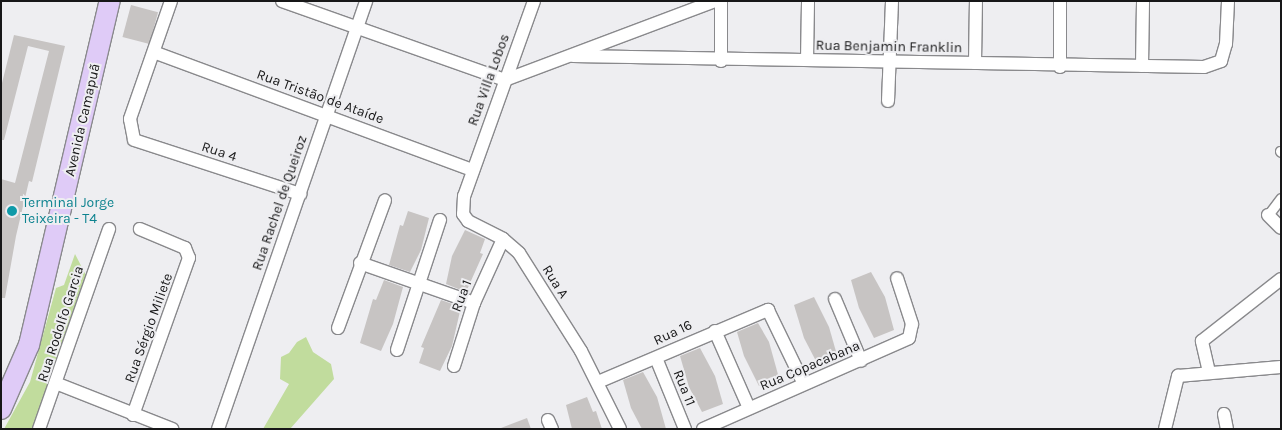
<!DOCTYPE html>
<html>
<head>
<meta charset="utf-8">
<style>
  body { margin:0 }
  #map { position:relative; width:1282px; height:430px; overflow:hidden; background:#eeeef1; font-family:Karla,sans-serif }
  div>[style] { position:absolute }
  .green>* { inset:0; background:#c1dc9d }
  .building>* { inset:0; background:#c7c4c3; transform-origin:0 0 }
  .roads { filter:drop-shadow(1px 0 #89898c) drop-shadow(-1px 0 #89898c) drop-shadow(0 1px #89898c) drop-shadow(0 -1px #89898c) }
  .pedestrian>* { height:9px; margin:-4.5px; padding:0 4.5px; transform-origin:4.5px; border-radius:4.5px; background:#fff }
  .minor>* { height:12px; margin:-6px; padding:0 6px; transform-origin:6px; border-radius:6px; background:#fff }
  .primary>* { height:20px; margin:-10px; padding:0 10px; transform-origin:10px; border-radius:10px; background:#dfcbf7 }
  .dots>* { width:14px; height:14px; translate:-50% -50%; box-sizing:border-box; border:2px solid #eeeef1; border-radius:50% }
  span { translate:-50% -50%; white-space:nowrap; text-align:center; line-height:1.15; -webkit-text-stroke:4px #eeeef1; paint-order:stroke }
  .street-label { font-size:14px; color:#171718 }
  .culture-label { font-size:14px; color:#0d838f }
  .left { translate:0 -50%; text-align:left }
  .frame { position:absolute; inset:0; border:2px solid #171718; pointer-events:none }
</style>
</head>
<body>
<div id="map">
  <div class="green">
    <div style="clip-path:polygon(75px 254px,89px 281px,39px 429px,4px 429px,30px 382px,56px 288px,64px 285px)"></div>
    <div style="clip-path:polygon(306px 337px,313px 352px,331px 364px,334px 379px,290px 429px,263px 429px,289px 384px,280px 379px,281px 357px,289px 353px,297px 342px)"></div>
  </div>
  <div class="building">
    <div style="left:131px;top:5px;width:28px;height:33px;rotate:15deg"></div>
    <div style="clip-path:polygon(14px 35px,65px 46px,32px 182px,29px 181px,16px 236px,5px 298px,1px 298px,1px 179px,15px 183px,49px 51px,28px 46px,4px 140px,1px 140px,1px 87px)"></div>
    <div style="clip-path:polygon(408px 211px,429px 218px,421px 250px,410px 272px,389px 265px,400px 225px,403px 226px)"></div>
    <div style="clip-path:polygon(465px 230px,485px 239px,480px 253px,483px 254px,466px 292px,446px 284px,452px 256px)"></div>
    <div style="clip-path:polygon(871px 272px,885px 297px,894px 330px,874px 338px,859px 308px,851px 280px)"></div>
    <div style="clip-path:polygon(384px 280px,403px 287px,393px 324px,381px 351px,360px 343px,373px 299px,376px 300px)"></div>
    <div style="clip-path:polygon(814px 297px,829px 327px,837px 355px,817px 363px,804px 338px,794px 305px)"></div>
    <div style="clip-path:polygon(441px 300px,461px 307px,452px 346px,440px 371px,419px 363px,424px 348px,421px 347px)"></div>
    <div style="clip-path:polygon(758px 323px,769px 342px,779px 378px,759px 386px,744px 356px,737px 332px)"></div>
    <div style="clip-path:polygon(700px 348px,715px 376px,723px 404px,702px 412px,689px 387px,680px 356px)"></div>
    <div style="clip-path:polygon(643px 372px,657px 397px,666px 429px,642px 429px,631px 408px,623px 380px)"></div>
    <div style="clip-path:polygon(587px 397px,593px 412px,596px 411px,602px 429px,572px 429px,566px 405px)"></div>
    <div style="clip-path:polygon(527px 418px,531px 429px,501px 429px,501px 428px)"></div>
  </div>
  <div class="roads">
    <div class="pedestrian">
      <div style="left:1280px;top:151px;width:1px;rotate:45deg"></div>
      <div style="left:1268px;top:215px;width:21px;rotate:-53deg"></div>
    </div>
    <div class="minor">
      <div style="left:171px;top:1px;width:125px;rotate:109.2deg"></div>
      <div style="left:130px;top:119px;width:21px;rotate:79deg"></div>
      <div style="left:134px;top:140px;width:175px;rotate:18deg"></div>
      <div style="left:282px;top:1px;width:237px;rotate:19.5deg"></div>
      <div style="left:505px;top:80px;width:224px;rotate:-20.6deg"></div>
      <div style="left:534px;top:1px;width:207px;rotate:109.7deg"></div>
      <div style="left:464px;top:196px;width:18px;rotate:93deg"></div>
      <div style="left:463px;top:214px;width:9px;rotate:54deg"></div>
      <div style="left:468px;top:221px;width:39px;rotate:27deg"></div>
      <div style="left:503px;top:239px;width:21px;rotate:41deg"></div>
      <div style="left:519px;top:253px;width:116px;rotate:57.7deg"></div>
      <div style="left:581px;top:351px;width:87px;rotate:63.4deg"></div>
      <div style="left:156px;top:53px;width:338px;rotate:20.3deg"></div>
      <div style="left:573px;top:56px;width:631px;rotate:1deg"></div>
      <div style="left:1204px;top:67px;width:18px;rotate:-19deg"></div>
      <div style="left:1221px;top:61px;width:18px;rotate:-74deg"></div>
      <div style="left:1226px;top:44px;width:43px;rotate:-87.3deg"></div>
      <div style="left:807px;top:60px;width:59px;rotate:-89deg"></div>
      <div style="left:721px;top:61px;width:60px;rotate:-90deg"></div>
      <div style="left:975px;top:63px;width:62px;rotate:-89.1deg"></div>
      <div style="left:1142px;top:66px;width:65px;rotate:-89.1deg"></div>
      <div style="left:1060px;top:67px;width:66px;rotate:-90deg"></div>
      <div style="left:888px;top:101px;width:100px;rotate:-87.7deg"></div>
      <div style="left:1268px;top:215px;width:18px;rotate:45deg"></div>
      <div style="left:360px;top:263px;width:121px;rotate:19.3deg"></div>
      <div style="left:835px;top:299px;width:67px;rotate:67.2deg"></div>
      <div style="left:338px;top:328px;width:136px;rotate:-69.8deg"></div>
      <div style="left:715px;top:331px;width:84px;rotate:66.2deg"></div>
      <div style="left:397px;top:350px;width:137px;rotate:-71.7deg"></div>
      <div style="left:656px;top:358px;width:77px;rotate:67.8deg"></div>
      <div style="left:454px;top:366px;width:66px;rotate:-72.4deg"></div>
      <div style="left:474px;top:303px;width:70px;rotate:-65.6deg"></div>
      <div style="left:1209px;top:372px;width:32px;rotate:-103deg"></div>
      <div style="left:1202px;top:341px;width:100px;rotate:-38.1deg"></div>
      <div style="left:598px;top:382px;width:185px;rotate:-23deg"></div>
      <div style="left:768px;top:310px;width:82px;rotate:64.1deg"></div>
      <div style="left:58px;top:384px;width:123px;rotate:21.5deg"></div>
      <div style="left:1224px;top:414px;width:15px;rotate:79deg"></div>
      <div style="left:133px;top:415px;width:167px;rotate:-70.4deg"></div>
      <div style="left:189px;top:258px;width:11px;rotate:-112deg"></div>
      <div style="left:185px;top:248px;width:49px;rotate:-157.1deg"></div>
      <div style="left:548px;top:420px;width:10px;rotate:66deg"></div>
      <div style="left:39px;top:429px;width:212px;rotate:-70.7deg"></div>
      <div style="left:218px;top:429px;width:453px;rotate:-70.9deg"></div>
      <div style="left:703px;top:429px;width:225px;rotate:-23.8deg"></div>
      <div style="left:909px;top:338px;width:14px;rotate:-78deg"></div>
      <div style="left:912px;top:324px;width:48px;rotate:-108.1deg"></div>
      <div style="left:1165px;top:429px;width:55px;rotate:-76.2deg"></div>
      <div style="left:1178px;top:376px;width:103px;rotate:-5deg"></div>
    </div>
    <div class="primary">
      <div style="left:1px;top:409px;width:70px;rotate:-66.4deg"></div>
      <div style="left:29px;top:345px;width:353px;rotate:-76.8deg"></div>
    </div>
  </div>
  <div class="dots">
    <div style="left:12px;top:211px;background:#0f9aa8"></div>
  </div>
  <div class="street-label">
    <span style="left:889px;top:47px;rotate:1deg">Rua Benjamin Franklin</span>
    <span style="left:489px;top:80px;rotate:-70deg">Rua Villa Lobos</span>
    <span style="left:320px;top:97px;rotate:20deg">Rua Tristão de Ataíde</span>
    <span style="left:83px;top:120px;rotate:-77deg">Avenida Camapuã</span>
    <span style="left:219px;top:152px;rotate:18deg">Rua 4</span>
    <span style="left:280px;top:203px;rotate:-71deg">Rua Rachel de Queiroz</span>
    <span style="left:555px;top:282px;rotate:58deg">Rua A</span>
    <span style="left:462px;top:296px;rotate:-69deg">Rua 1</span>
    <span style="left:61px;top:324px;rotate:-72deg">Rua Rodolfo Garcia</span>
    <span style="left:149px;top:328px;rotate:-70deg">Rua Sérgio Miliete</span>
    <span style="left:673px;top:333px;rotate:-25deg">Rua 16</span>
    <span style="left:810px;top:366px;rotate:-23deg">Rua Copacabana</span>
    <span style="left:684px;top:388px;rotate:68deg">Rua 11</span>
  </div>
  <div class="culture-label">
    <span class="left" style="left:22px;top:211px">Terminal Jorge<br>Teixeira - T4</span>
  </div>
  <div class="frame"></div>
</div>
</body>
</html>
